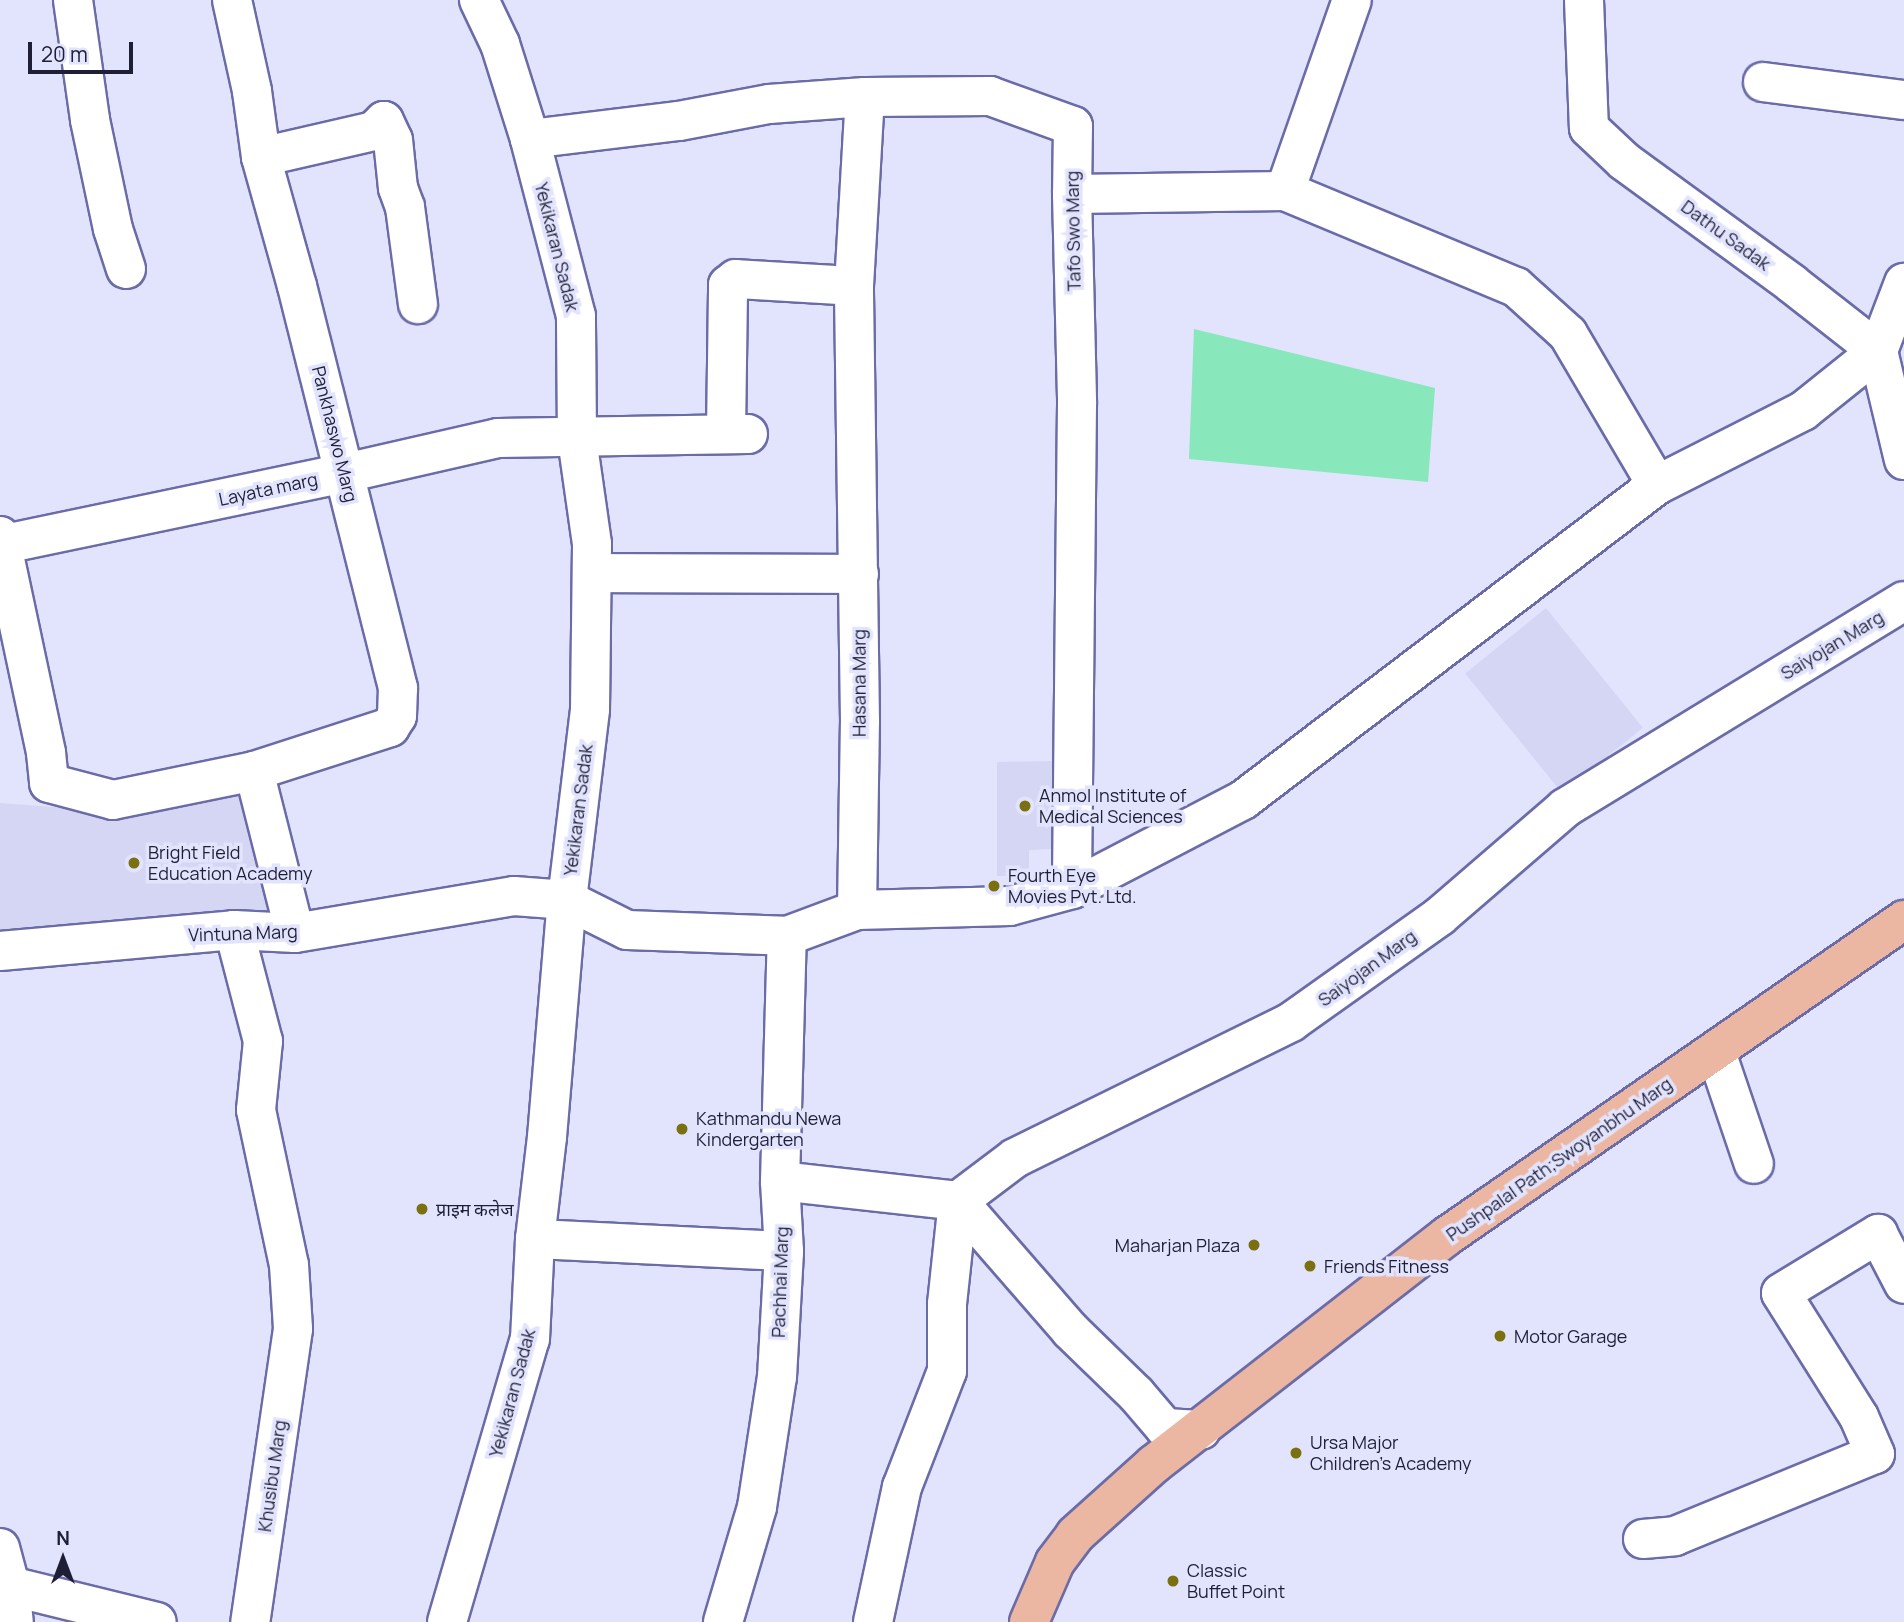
<!DOCTYPE html>
<html>
<head>
<meta charset="utf-8">
<style>
  body { margin:0 }
  #map { position:relative; width:1904px; height:1622px; overflow:hidden; background:#e2e4fe; font-family:Manrope,"Noto Sans Devanagari",sans-serif }
  div>[style] { position:absolute }
  .built>* { inset:0; background:#d4d6f4; transform-origin:0 0 }
  .green>* { inset:0; background:#88e7bb }
  .roads { filter:drop-shadow(2px 0 #6b6ca7) drop-shadow(-2px 0 #6b6ca7) drop-shadow(0 2px #6b6ca7) drop-shadow(0 -2px #6b6ca7) }
  .minor>* { height:38px; margin:-19px; padding:0 19px; transform-origin:19px; border-radius:19px; background:#fff }
  .major>* { height:38px; margin:-19px; padding:0 19px; transform-origin:19px; border-radius:19px; background:#ebb7a2 }
  .dots>* { width:19px; height:19px; translate:-50% -50%; box-sizing:border-box; border:4px solid #e2e4fe; border-radius:50% }
  span { translate:-50% -50%; white-space:nowrap; text-align:center; line-height:1.15; -webkit-text-stroke:7px #e2e4fe; paint-order:stroke }
  .street-label { font-size:18px; color:#1e1e36 }
  .poi-label { font-size:18px; color:#1e1e36 }
  .left { translate:0 -50%; text-align:left }
  .right { translate:-100% -50%; text-align:right }
  .north { position:absolute; left:28px; top:1524px; width:70px; height:70px; -webkit-text-stroke:5px #e2e4fe; paint-order:stroke; rotate:0deg; font-size:19px; font-weight:700; line-height:28px; text-align:center; color:#1e1e36 }
  .north::after { content:''; display:block; margin:auto; width:24px; height:32px; background:#1e1e36; clip-path:polygon(50% 0,100% 100%,50% 72%,0 100%) }
  .scale { position:absolute; left:28px; top:42px; width:105px; height:32px; box-sizing:border-box; border:4px solid #1e1e36; border-top:0; padding-left:9px; font-size:21px; line-height:24px; white-space:nowrap; color:#1e1e36; -webkit-text-stroke:5px #e2e4fe; paint-order:stroke }
</style>
</head>
<body>
<div id="map">
  <div class="built">
    <div style="left:1546px;top:608px;width:154px;height:104px;rotate:51deg"></div>
    <div style="clip-path:polygon(1052px 761px,1053px 849px,1029px 850px,1029px 876px,997px 876px,997px 762px)"></div>
    <div style="clip-path:polygon(246px 793px,284px 915px,0 941px,0 803px,120px 812px)"></div>
  </div>
  <div class="green">
    <div style="clip-path:polygon(1194px 329px,1435px 388px,1428px 482px,1189px 459px)"></div>
  </div>
  <div class="roads">
    <div class="minor">
      <div style="left:73px;top:0;width:121px;rotate:81.9deg"></div>
      <div style="left:90px;top:120px;width:111px;rotate:78.1deg"></div>
      <div style="left:113px;top:229px;width:42px;rotate:72deg"></div>
      <div style="left:1584px;top:0;width:128px;rotate:87.8deg"></div>
      <div style="left:1589px;top:128px;width:48px;rotate:43.3deg"></div>
      <div style="left:1624px;top:161px;width:207px;rotate:36.1deg"></div>
      <div style="left:1791px;top:283px;width:110px;rotate:38deg"></div>
      <div style="left:1878px;top:351px;width:112px;rotate:76.6deg"></div>
      <div style="left:1763px;top:82px;width:142px;rotate:7.3deg"></div>
      <div style="left:530px;top:139px;width:150px;rotate:-6.9deg"></div>
      <div style="left:679px;top:121px;width:92px;rotate:-10.7deg"></div>
      <div style="left:769px;top:104px;width:96px;rotate:-4.2deg"></div>
      <div style="left:865px;top:97px;width:125px;rotate:-0.5deg"></div>
      <div style="left:990px;top:96px;width:88px;rotate:19.9deg"></div>
      <div style="left:1073px;top:126px;width:68px;rotate:90.8deg"></div>
      <div style="left:1072px;top:194px;width:210px;rotate:88.6deg"></div>
      <div style="left:1077px;top:404px;width:485px;rotate:90.6deg"></div>
      <div style="left:261px;top:157px;width:116px;rotate:-13deg"></div>
      <div style="left:374px;top:131px;width:14px;rotate:-45deg"></div>
      <div style="left:384px;top:121px;width:21px;rotate:65deg"></div>
      <div style="left:393px;top:140px;width:48px;rotate:84.1deg"></div>
      <div style="left:398px;top:188px;width:20px;rotate:70deg"></div>
      <div style="left:405px;top:207px;width:98px;rotate:82.4deg"></div>
      <div style="left:1285px;top:191px;width:202px;rotate:-70.7deg"></div>
      <div style="left:1072px;top:194px;width:213px;rotate:-0.8deg"></div>
      <div style="left:1285px;top:191px;width:250px;rotate:22.6deg"></div>
      <div style="left:1516px;top:287px;width:70px;rotate:42.1deg"></div>
      <div style="left:1568px;top:334px;width:175px;rotate:59.5deg"></div>
      <div style="left:726px;top:434px;width:149px;rotate:-89.2deg"></div>
      <div style="left:728px;top:285px;width:10px;rotate:-37deg"></div>
      <div style="left:736px;top:279px;width:118px;rotate:3.4deg"></div>
      <div style="left:0;top:536px;width:222px;rotate:78deg"></div>
      <div style="left:46px;top:753px;width:30px;rotate:84deg"></div>
      <div style="left:49px;top:783px;width:66px;rotate:14.9deg"></div>
      <div style="left:113px;top:800px;width:144px;rotate:-11.6deg"></div>
      <div style="left:254px;top:771px;width:143px;rotate:-17.9deg"></div>
      <div style="left:390px;top:727px;width:13px;rotate:-58deg"></div>
      <div style="left:397px;top:716px;width:28px;rotate:-88deg"></div>
      <div style="left:398px;top:688px;width:414px;rotate:-104.1deg"></div>
      <div style="left:297px;top:286px;width:134px;rotate:-105.6deg"></div>
      <div style="left:261px;top:157px;width:67px;rotate:-97.8deg"></div>
      <div style="left:252px;top:91px;width:93px;rotate:-102.4deg"></div>
      <div style="left:0;top:545px;width:352px;rotate:-11.8deg"></div>
      <div style="left:345px;top:473px;width:157px;rotate:-12.9deg"></div>
      <div style="left:498px;top:438px;width:250px;rotate:-0.9deg"></div>
      <div style="left:592px;top:573px;width:267px;rotate:0.2deg"></div>
      <div style="left:254px;top:771px;width:167px;rotate:75.8deg"></div>
      <div style="left:857px;top:910px;width:188px;rotate:-89.1deg"></div>
      <div style="left:860px;top:722px;width:436px;rotate:-90.8deg"></div>
      <div style="left:854px;top:286px;width:189px;rotate:-86.7deg"></div>
      <div style="left:234px;top:930px;width:115px;rotate:75.4deg"></div>
      <div style="left:263px;top:1041px;width:69px;rotate:95.8deg"></div>
      <div style="left:256px;top:1110px;width:158px;rotate:78deg"></div>
      <div style="left:289px;top:1265px;width:64px;rotate:86.4deg"></div>
      <div style="left:293px;top:1329px;width:296px;rotate:98.3deg"></div>
      <div style="left:0;top:951px;width:235px;rotate:-5.1deg"></div>
      <div style="left:234px;top:930px;width:61px;rotate:2.8deg"></div>
      <div style="left:295px;top:933px;width:222px;rotate:-9.6deg"></div>
      <div style="left:514px;top:896px;width:53px;rotate:4.3deg"></div>
      <div style="left:567px;top:900px;width:67px;rotate:26.6deg"></div>
      <div style="left:627px;top:930px;width:160px;rotate:2.1deg"></div>
      <div style="left:787px;top:936px;width:75px;rotate:-20.4deg"></div>
      <div style="left:857px;top:910px;width:153px;rotate:-1.5deg"></div>
      <div style="left:1010px;top:906px;width:64px;rotate:-15.3deg"></div>
      <div style="left:1072px;top:889px;width:193px;rotate:-27.5deg"></div>
      <div style="left:1243px;top:800px;width:520px;rotate:-37.27deg"></div>
      <div style="left:1657px;top:485px;width:164px;rotate:-26.9deg"></div>
      <div style="left:1803px;top:411px;width:96px;rotate:-38.7deg"></div>
      <div style="left:1878px;top:351px;width:73px;rotate:-69.1deg"></div>
      <div style="left:1716px;top:1052px;width:118px;rotate:71.3deg"></div>
      <div style="left:780px;top:1181px;width:179px;rotate:6.4deg"></div>
      <div style="left:958px;top:1201px;width:71px;rotate:-37deg"></div>
      <div style="left:1015px;top:1158px;width:308px;rotate:-26.2deg"></div>
      <div style="left:1291px;top:1022px;width:183px;rotate:-35.4deg"></div>
      <div style="left:1440px;top:916px;width:165px;rotate:-40.8deg"></div>
      <div style="left:1565px;top:808px;width:397px;rotate:-31.4deg"></div>
      <div style="left:958px;top:1201px;width:171px;rotate:49deg"></div>
      <div style="left:1070px;top:1330px;width:92px;rotate:44.1deg"></div>
      <div style="left:1136px;top:1394px;width:45px;rotate:49.5deg"></div>
      <div style="left:1165px;top:1428px;width:36px;rotate:3deg"></div>
      <div style="left:535px;top:1239px;width:249px;rotate:2.8deg"></div>
      <div style="left:1643px;top:1539px;width:32px;rotate:-5deg"></div>
      <div style="left:1675px;top:1536px;width:216px;rotate:-22.3deg"></div>
      <div style="left:1875px;top:1454px;width:40px;rotate:-113.4deg"></div>
      <div style="left:1859px;top:1417px;width:146px;rotate:-122.2deg"></div>
      <div style="left:1781px;top:1293px;width:114px;rotate:-31.3deg"></div>
      <div style="left:1878px;top:1234px;width:56px;rotate:62.5deg"></div>
      <div style="left:0;top:1548px;width:39px;rotate:75deg"></div>
      <div style="left:10px;top:1586px;width:36px;rotate:84deg"></div>
      <div style="left:10px;top:1586px;width:151px;rotate:13.8deg"></div>
      <div style="left:447px;top:1622px;width:295px;rotate:-73.7deg"></div>
      <div style="left:530px;top:1339px;width:100px;rotate:-87.1deg"></div>
      <div style="left:535px;top:1239px;width:103px;rotate:-83.3deg"></div>
      <div style="left:547px;top:1137px;width:238px;rotate:-85.2deg"></div>
      <div style="left:567px;top:900px;width:192px;rotate:-83.1deg"></div>
      <div style="left:590px;top:709px;width:165px;rotate:-89.3deg"></div>
      <div style="left:592px;top:544px;width:107px;rotate:-98.1deg"></div>
      <div style="left:577px;top:438px;width:122px;rotate:-90.5deg"></div>
      <div style="left:576px;top:316px;width:183px;rotate:-104.6deg"></div>
      <div style="left:530px;top:139px;width:100px;rotate:-107.5deg"></div>
      <div style="left:500px;top:44px;width:49px;rotate:-115.5deg"></div>
      <div style="left:723px;top:1622px;width:120px;rotate:-73.5deg"></div>
      <div style="left:757px;top:1507px;width:132px;rotate:-81.3deg"></div>
      <div style="left:777px;top:1377px;width:126px;rotate:-86.8deg"></div>
      <div style="left:784px;top:1251px;width:70px;rotate:-93.3deg"></div>
      <div style="left:780px;top:1181px;width:245px;rotate:-88.4deg"></div>
      <div style="left:873px;top:1622px;width:138px;rotate:-77.9deg"></div>
      <div style="left:902px;top:1487px;width:124px;rotate:-68.8deg"></div>
      <div style="left:947px;top:1371px;width:67px;rotate:-90deg"></div>
      <div style="left:947px;top:1304px;width:104px;rotate:-83.9deg"></div>
    </div>
    <div class="major">
      <div style="left:1029px;top:1622px;width:65px;rotate:-66.6deg"></div>
      <div style="left:1055px;top:1562px;width:34px;rotate:-53deg"></div>
      <div style="left:1075px;top:1535px;width:106px;rotate:-41.9deg"></div>
      <div style="left:1154px;top:1464px;width:371px;rotate:-37.9deg"></div>
      <div style="left:1447px;top:1236px;width:556px;rotate:-34.66deg"></div>
    </div>
  </div>
  <div class="dots">
    <div style="left:1025px;top:806px;background:#7a700f"></div>
    <div style="left:134px;top:863px;background:#7a700f"></div>
    <div style="left:994px;top:886px;background:#7a700f"></div>
    <div style="left:682px;top:1129px;background:#7a700f"></div>
    <div style="left:422px;top:1209px;background:#7a700f"></div>
    <div style="left:1254px;top:1245px;background:#7a700f"></div>
    <div style="left:1310px;top:1266px;background:#7a700f"></div>
    <div style="left:1500px;top:1336px;background:#7a700f"></div>
    <div style="left:1296px;top:1453px;background:#7a700f"></div>
    <div style="left:1173px;top:1581px;background:#7a700f"></div>
  </div>
  <div class="street-label">
    <span style="left:1073px;top:231px;rotate:-91deg">Tafo Swo Marg</span>
    <span style="left:1726px;top:235px;rotate:36deg">Dathu Sadak</span>
    <span style="left:557px;top:247px;rotate:76deg">Yekikaran Sadak</span>
    <span style="left:335px;top:434px;rotate:76deg">Pankhaswo Marg</span>
    <span style="left:268px;top:489px;rotate:-12deg">Layata marg</span>
    <span style="left:1832px;top:645px;rotate:-31deg">Saiyojan Marg</span>
    <span style="left:859px;top:683px;rotate:-90deg">Hasana Marg</span>
    <span style="left:578px;top:810px;rotate:-83deg">Yekikaran Sadak</span>
    <span style="left:243px;top:933px;rotate:-2deg">Vintuna Marg</span>
    <span style="left:1367px;top:968px;rotate:-36deg">Saiyojan Marg</span>
    <span style="left:1559px;top:1159px;rotate:-35deg">Pushpalal Path;Swoyanbhu Marg</span>
    <span style="left:780px;top:1282px;rotate:-88deg">Pachhai Marg</span>
    <span style="left:512px;top:1393px;rotate:-75deg">Yekikaran Sadak</span>
    <span style="left:272px;top:1476px;rotate:-82deg">Khusibu Marg</span>
  </div>
  <div class="poi-label">
    <span class="left" style="left:1039px;top:806px">Anmol Institute of<br>Medical Sciences</span>
    <span class="left" style="left:148px;top:863px">Bright Field<br>Education Academy</span>
    <span class="left" style="left:1008px;top:886px">Fourth Eye<br>Movies Pvt. Ltd.</span>
    <span class="left" style="left:696px;top:1129px">Kathmandu Newa<br>Kindergarten</span>
    <span class="left" style="left:436px;top:1209px">प्राइम कलेज</span>
    <span class="right" style="left:1240px;top:1245px">Maharjan Plaza</span>
    <span class="left" style="left:1324px;top:1266px">Friends Fitness</span>
    <span class="left" style="left:1514px;top:1336px">Motor Garage</span>
    <span class="left" style="left:1310px;top:1453px">Ursa Major<br>Children's Academy</span>
    <span class="left" style="left:1187px;top:1581px">Classic<br>Buffet Point</span>
  </div>
  <div class="north">N</div>
  <div class="scale">20 m</div>
</div>
</body>
</html>
